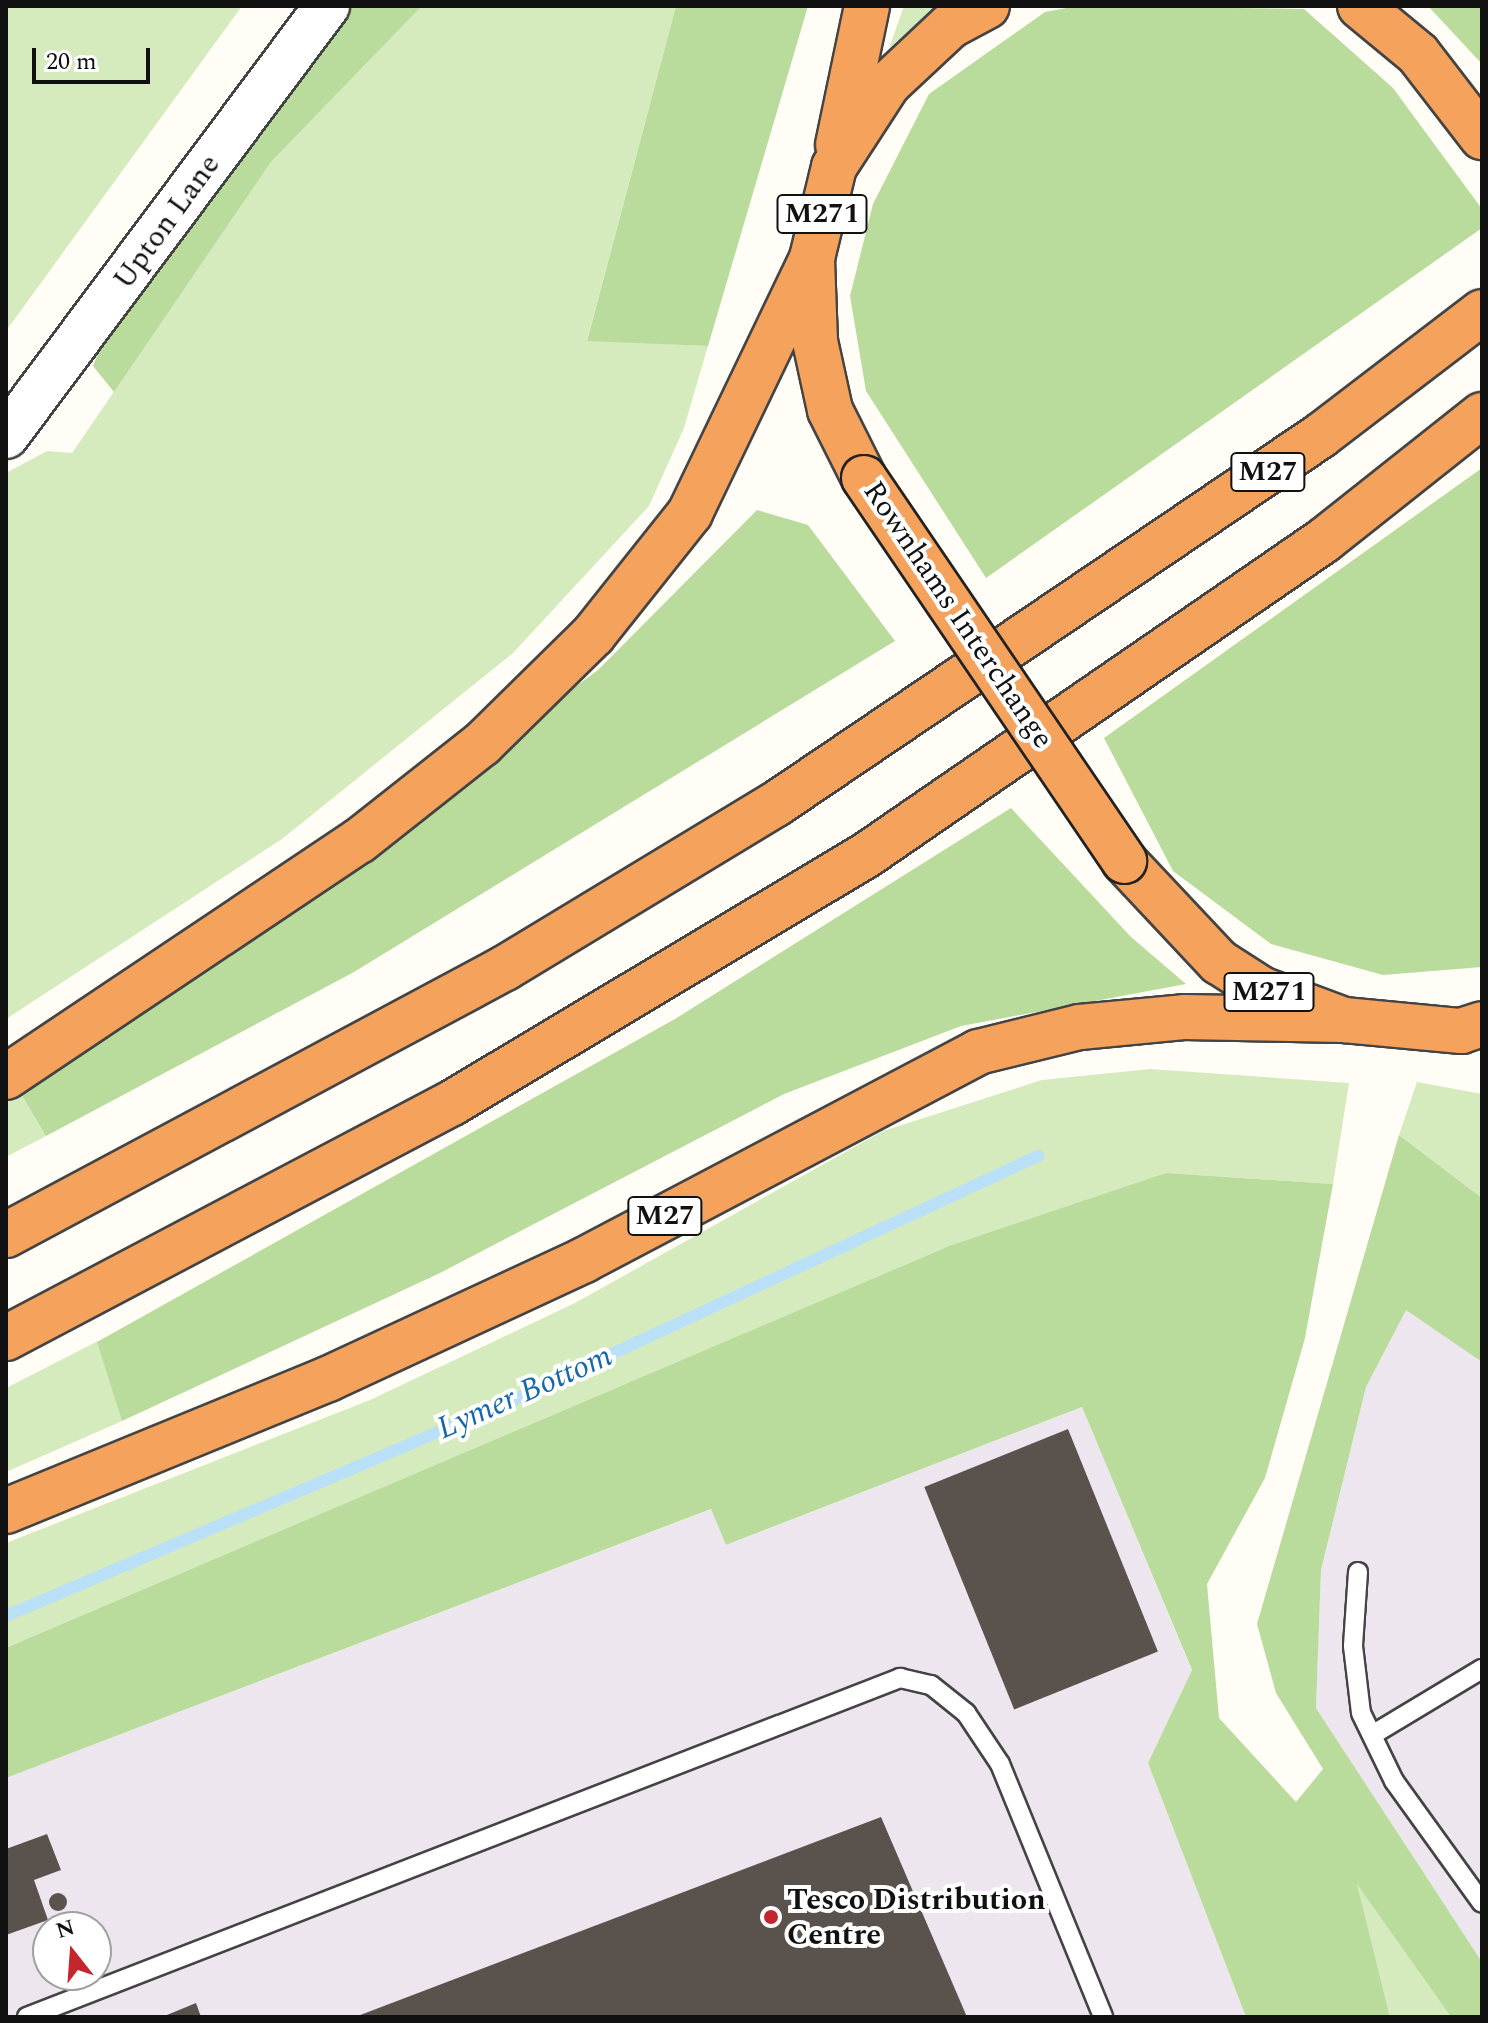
<!DOCTYPE html>
<html>
<head>
<meta charset="utf-8">
<style>
  body { margin:0 }
  #map { position:relative; width:1488px; height:2023px; overflow:hidden; background:#fffdf5; font-family:Spectral,serif }
  div>[style] { position:absolute }
  .industrial>* { inset:0; background:#eee6ef }
  .green>* { inset:0; background:#d5ebbd }
  .forest>* { inset:0; background:#b9dc9c }
  .stream>* { height:12px; margin:-6px; padding:0 6px; transform-origin:6px; border-radius:6px; background:#b9e0f7 }
  .building>* { inset:0; background:#5a524d; transform-origin:0 0 }
  .round { border-radius:50% }
  .roads { filter:drop-shadow(2px 0 #444) drop-shadow(-2px 0 #444) drop-shadow(0 2px #444) drop-shadow(0 -2px #444) }
  .service>* { height:18px; margin:-9px; padding:0 9px; transform-origin:9px; border-radius:9px; background:#fff }
  .tertiary>* { height:44px; margin:-22px; padding:0 22px; transform-origin:22px; border-radius:22px; background:#fff }
  .motorway>* { height:44px; margin:-22px; padding:0 22px; transform-origin:22px; border-radius:22px; background:#f5a25d }
  .bridges { filter:drop-shadow(2px 0 #222) drop-shadow(-2px 0 #222) drop-shadow(0 2px #222) drop-shadow(0 -2px #222) }
  .motorway-bridge>* { height:44px; margin:-22px; padding:0 22px; transform-origin:22px; border-radius:22px; background:#f5a25d }
  .dots>* { width:22px; height:22px; translate:-50% -50%; box-sizing:border-box; border:4px solid #fff; border-radius:50% }
  span { translate:-50% -50%; white-space:nowrap; text-align:center; line-height:1.15; -webkit-text-stroke:8px #fff; paint-order:stroke }
  .shield-label span { padding:2px 6px; background:#fff; border:2px solid; border-radius:6px; -webkit-text-stroke-width:0 }
  .shield-label { font-size:28px; color:#111; font-weight:700 }
  .street-label { font-size:30px; color:#111 }
  .poi-label { font-size:30px; color:#111; font-weight:700 }
  .left { translate:0 -50%; text-align:left }
  .water-label { font-size:32px; color:#1768a6; font-style:italic }
  .frame { position:absolute; inset:0; border:8px solid #111; pointer-events:none }
  .north { position:absolute; left:32px; top:1911px; width:80px; height:80px; box-sizing:border-box; background:#fff; border:2px solid #a0a0a0; border-radius:50%; rotate:343deg; font-size:22px; font-weight:700; line-height:32px; text-align:center; color:#111 }
  .north::after { content:''; display:block; margin:auto; width:28px; height:36px; background:#c4262e; clip-path:polygon(50% 0,100% 100%,50% 72%,0 100%) }
  .scale { position:absolute; left:32px; top:48px; width:118px; height:36px; box-sizing:border-box; border:4px solid #111; border-top:0; padding-left:10px; font-size:24px; line-height:28px; white-space:nowrap; color:#111; -webkit-text-stroke:6px #fff; paint-order:stroke }
</style>
</head>
<body>
<div id="map">
  <div class="industrial">
    <div style="clip-path:polygon(1406px 1309px,1482px 1362px,1482px 1962px,1316px 1708px,1321px 1570px,1366px 1387px)"></div>
    <div style="clip-path:polygon(evenodd,1082px 1407px,1192px 1671px,1148px 1763px,1246px 2017px,6px 2017px,6px 1778px,712px 1509px,727px 1545px,1082px 1407px,48px 1927px,96px 1927px,96px 1975px,48px 1975px,48px 1927px)"></div>
  </div>
  <div class="green">
    <div style="clip-path:polygon(6px 6px,242px 6px,6px 331px)"></div>
    <div style="clip-path:polygon(422px 6px,676px 6px,587px 340px,708px 346px,684px 428px,649px 506px,513px 653px,282px 839px,6px 1019px,6px 473px,47px 451px,72px 453px,271px 162px)"></div>
    <div style="clip-path:polygon(904px 6px,936px 6px,889px 48px)"></div>
    <div style="clip-path:polygon(1150px 1069px,1349px 1083px,1333px 1184px,1166px 1173px,6px 1648px,6px 1543px,370px 1400px,575px 1303px,883px 1131px,1042px 1080px)"></div>
    <div style="clip-path:polygon(1417px 1082px,1482px 1094px,1482px 1198px,1399px 1135px)"></div>
    <div style="clip-path:polygon(21px 1094px,46px 1136px,6px 1157px,6px 1103px)"></div>
    <div style="clip-path:polygon(98px 1341px,122px 1421px,6px 1472px,6px 1388px)"></div>
    <div style="clip-path:polygon(1356px 1881px,1451px 2017px,1390px 2017px)"></div>
  </div>
  <div class="forest">
    <div style="clip-path:polygon(351px 6px,422px 6px,271px 162px,114px 392px,93px 366px,103px 340px,314px 46px)"></div>
    <div style="clip-path:polygon(676px 6px,808px 6px,708px 346px,587px 341px)"></div>
    <div style="clip-path:polygon(1077px 6px,1304px 9px,1393px 88px,1482px 209px,1482px 228px,986px 578px,866px 391px,850px 296px,873px 204px,929px 94px,1045px 12px)"></div>
    <div style="clip-path:polygon(1428px 6px,1482px 6px,1482px 64px)"></div>
    <div style="clip-path:polygon(1482px 468px,1482px 967px,1383px 975px,1271px 944px,1173px 871px,1104px 738px)"></div>
    <div style="clip-path:polygon(757px 510px,808px 525px,895px 641px,354px 972px,46px 1136px,21px 1094px,598px 670px)"></div>
    <div style="clip-path:polygon(1011px 808px,1131px 937px,1186px 984px,961px 1026px,784px 1094px,440px 1273px,122px 1421px,97px 1342px,675px 1019px)"></div>
    <div style="clip-path:polygon(1399px 1135px,1482px 1198px,1482px 1362px,1406px 1310px,1366px 1387px,1321px 1570px,1316px 1708px,1482px 1962px,1482px 2017px,1451px 2017px,1357px 1884px,1390px 2017px,1246px 2017px,1148px 1763px,1192px 1670px,1082px 1407px,726px 1545px,711px 1509px,6px 1778px,6px 1648px,952px 1245px,1166px 1173px,1333px 1184px,1305px 1338px,1265px 1478px,1207px 1584px,1219px 1718px,1296px 1802px,1323px 1769px,1276px 1693px,1257px 1624px)"></div>
  </div>
  <div class="stream">
    <div style="left:6px;top:1616px;width:541px;rotate:-23.06deg"></div>
    <div style="left:504px;top:1404px;width:589px;rotate:-24.91deg"></div>
  </div>
  <div class="building">
    <div style="left:1068px;top:1429px;width:240px;height:155px;rotate:68deg"></div>
    <div style="clip-path:polygon(881px 1817px,967px 2017px,355px 2017px)"></div>
    <div style="clip-path:polygon(47px 1834px,61px 1870px,34px 1880px,48px 1920px,6px 1935px,6px 1849px)"></div>
    <div class="round" style="left:49px;top:1893px;width:18px;height:18px"></div>
    <div style="clip-path:polygon(196px 2003px,201px 2017px,162px 2017px)"></div>
  </div>
  <div class="roads">
    <div class="service">
      <div style="left:1358px;top:1572px;width:74px;rotate:93.9deg"></div>
      <div style="left:1353px;top:1646px;width:67px;rotate:83.2deg"></div>
      <div style="left:1361px;top:1713px;width:76px;rotate:64.1deg"></div>
      <div style="left:1394px;top:1781px;width:150px;rotate:54.2deg"></div>
      <div style="left:1372px;top:1735px;width:128px;rotate:-31deg"></div>
      <div style="left:27px;top:2017px;width:937px;rotate:-21.22deg"></div>
      <div style="left:900px;top:1678px;width:32px;rotate:13deg"></div>
      <div style="left:931px;top:1685px;width:45px;rotate:38.7deg"></div>
      <div style="left:966px;top:1713px;width:61px;rotate:56.3deg"></div>
      <div style="left:1000px;top:1764px;width:273px;rotate:67.8deg"></div>
    </div>
    <div class="tertiary">
      <div style="left:6px;top:436px;width:537px;rotate:-53.26deg"></div>
    </div>
    <div class="motorway">
      <div style="left:1360px;top:6px;width:75px;rotate:39.6deg"></div>
      <div style="left:1418px;top:54px;width:105px;rotate:52.4deg"></div>
      <div style="left:838px;top:145px;width:142px;rotate:-78.2deg"></div>
      <div style="left:864px;top:478px;width:76px;rotate:-116.6deg"></div>
      <div style="left:830px;top:410px;width:71px;rotate:-102.3deg"></div>
      <div style="left:815px;top:341px;width:83px;rotate:-92.1deg"></div>
      <div style="left:812px;top:258px;width:94px;rotate:-76.4deg"></div>
      <div style="left:834px;top:167px;width:99px;rotate:-57deg"></div>
      <div style="left:888px;top:84px;width:85px;rotate:-43.1deg"></div>
      <div style="left:950px;top:26px;width:42px;rotate:-28.4deg"></div>
      <div style="left:1124px;top:861px;width:139px;rotate:46.8deg"></div>
      <div style="left:1219px;top:962px;width:50px;rotate:32.7deg"></div>
      <div style="left:1261px;top:989px;width:89px;rotate:20.5deg"></div>
      <div style="left:1344px;top:1020px;width:118px;rotate:5.4deg"></div>
      <div style="left:1461px;top:1031px;width:22px;rotate:-18deg"></div>
      <div style="left:6px;top:1077px;width:425px;rotate:-33.8deg"></div>
      <div style="left:359px;top:841px;width:157px;rotate:-38.3deg"></div>
      <div style="left:482px;top:744px;width:156px;rotate:-44.5deg"></div>
      <div style="left:593px;top:635px;width:156px;rotate:-51.5deg"></div>
      <div style="left:690px;top:513px;width:283px;rotate:-64.4deg"></div>
      <div style="left:6px;top:1235px;width:566px;rotate:-28.15deg"></div>
      <div style="left:505px;top:968px;width:317px;rotate:-31.2deg"></div>
      <div style="left:776px;top:804px;width:657px;rotate:-34.08deg"></div>
      <div style="left:1320px;top:436px;width:204px;rotate:-37.4deg"></div>
      <div style="left:6px;top:1338px;width:504px;rotate:-27.79deg"></div>
      <div style="left:452px;top:1103px;width:481px;rotate:-30.9deg"></div>
      <div style="left:865px;top:856px;width:556px;rotate:-34.52deg"></div>
      <div style="left:1323px;top:541px;width:203px;rotate:-38.4deg"></div>
      <div style="left:6px;top:1511px;width:348px;rotate:-22.3deg"></div>
      <div style="left:328px;top:1379px;width:282px;rotate:-24.9deg"></div>
      <div style="left:584px;top:1260px;width:446px;rotate:-27.8deg"></div>
      <div style="left:978px;top:1052px;width:105px;rotate:-13.8deg"></div>
      <div style="left:1080px;top:1027px;width:104px;rotate:-5.5deg"></div>
      <div style="left:1184px;top:1017px;width:160px;rotate:1.1deg"></div>
    </div>
  </div>
  <div class="bridges">
    <div class="motorway-bridge">
      <div style="left:864px;top:478px;width:463px;rotate:55.8deg"></div>
    </div>
  </div>
  <div class="dots">
    <div style="left:771px;top:1917px;background:#c4262e"></div>
  </div>
  <div class="shield-label">
    <span style="left:822px;top:214px">M271</span>
    <span style="left:1268px;top:472px">M27</span>
    <span style="left:1269px;top:992px">M271</span>
    <span style="left:665px;top:1216px">M27</span>
  </div>
  <div class="street-label">
    <span style="left:167px;top:222px;rotate:-54deg">Upton Lane</span>
    <span style="left:958px;top:615px;rotate:56deg">Rownhams Interchange</span>
  </div>
  <div class="poi-label">
    <span class="left" style="left:787px;top:1917px">Tesco Distribution<br>Centre</span>
  </div>
  <div class="water-label">
    <span style="left:525px;top:1393px;rotate:-24deg">Lymer Bottom</span>
  </div>
  <div class="frame"></div>
  <div class="north">N</div>
  <div class="scale">20 m</div>
</div>
</body>
</html>
